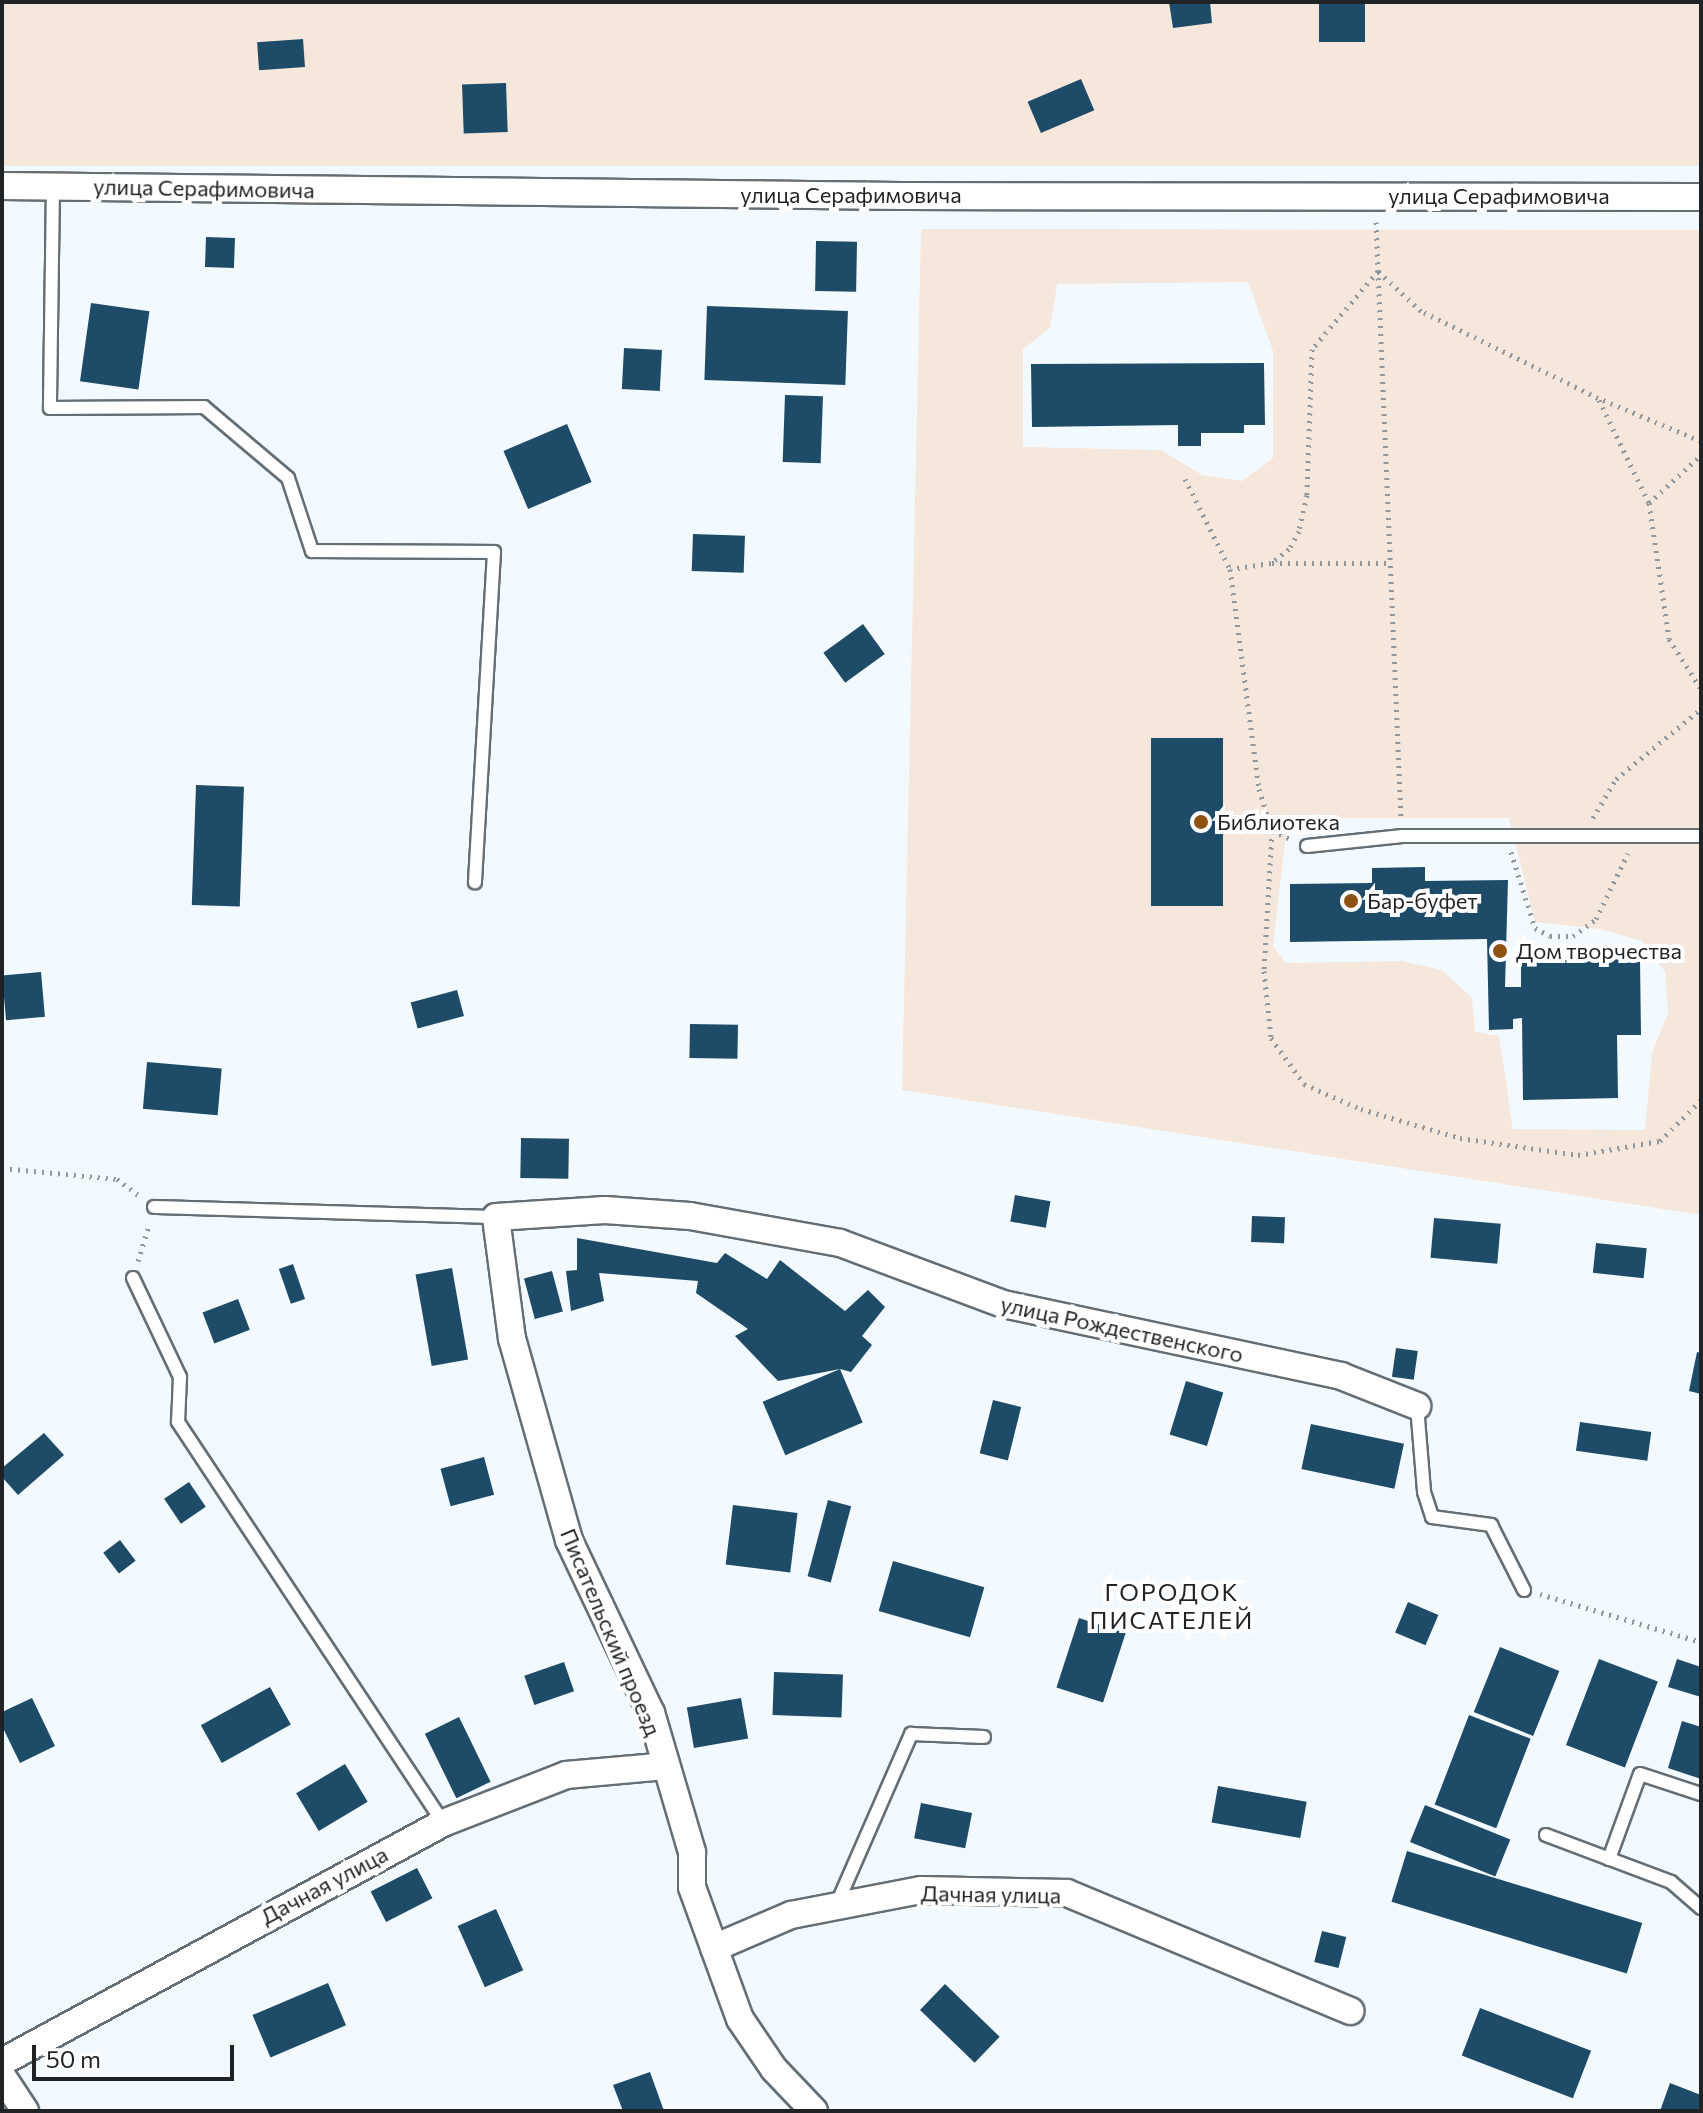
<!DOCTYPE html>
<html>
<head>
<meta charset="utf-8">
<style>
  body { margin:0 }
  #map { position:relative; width:1703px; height:2113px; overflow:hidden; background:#f3faff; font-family:Commissioner,sans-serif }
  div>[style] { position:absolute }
  .green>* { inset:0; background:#f5e7dc; transform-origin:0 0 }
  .building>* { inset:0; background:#1e4b67; transform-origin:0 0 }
  .path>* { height:5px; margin-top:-2.5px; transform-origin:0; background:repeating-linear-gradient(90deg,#91979b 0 2px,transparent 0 8px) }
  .roads { filter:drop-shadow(2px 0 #646e75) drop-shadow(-2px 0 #646e75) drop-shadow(0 2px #646e75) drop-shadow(0 -2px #646e75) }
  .lane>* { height:12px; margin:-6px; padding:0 6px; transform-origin:6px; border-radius:6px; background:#fff }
  .street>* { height:26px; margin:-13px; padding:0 13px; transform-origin:13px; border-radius:13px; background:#fff }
  .dots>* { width:22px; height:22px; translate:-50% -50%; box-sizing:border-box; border:4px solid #fff; border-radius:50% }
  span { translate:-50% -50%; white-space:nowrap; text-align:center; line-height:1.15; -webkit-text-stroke:8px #fff; paint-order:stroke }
  .street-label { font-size:22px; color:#1f2326 }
  .poi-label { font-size:22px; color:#1f2326 }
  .left { translate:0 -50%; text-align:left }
  .neighbourhood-label { font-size:24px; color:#1f2326; letter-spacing:2px }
  .frame { position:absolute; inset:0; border:4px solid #1f2326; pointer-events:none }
  .scale { position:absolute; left:32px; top:2045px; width:202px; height:36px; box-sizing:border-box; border:4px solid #1f2326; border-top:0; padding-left:10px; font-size:24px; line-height:28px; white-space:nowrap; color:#1f2326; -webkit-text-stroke:6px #fff; paint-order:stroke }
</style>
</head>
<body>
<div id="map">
  <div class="green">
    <div style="left:2px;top:2px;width:1699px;height:164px"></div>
    <div style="clip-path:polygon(evenodd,921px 229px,1701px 230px,1701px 1215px,902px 1090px,921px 229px,1248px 282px,1273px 351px,1273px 458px,1242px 481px,1202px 475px,1161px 450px,1023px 447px,1023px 349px,1050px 328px,1057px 284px,1248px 282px,921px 229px,1325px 818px,1509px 818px,1535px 922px,1600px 929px,1642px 941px,1665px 972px,1668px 1013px,1652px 1053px,1645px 1130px,1513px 1129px,1499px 1036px,1475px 1032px,1472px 998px,1442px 970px,1402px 961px,1286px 963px,1273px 946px,1286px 834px,1325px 818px)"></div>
  </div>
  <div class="building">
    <div style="clip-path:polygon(1169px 2px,1210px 2px,1212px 23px,1173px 28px)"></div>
    <div style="left:1319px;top:2px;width:46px;height:40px"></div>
    <div style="left:303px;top:39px;width:28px;height:46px;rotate:86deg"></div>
    <div style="left:1081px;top:79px;width:34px;height:58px;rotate:67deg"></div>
    <div style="left:506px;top:83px;width:49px;height:44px;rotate:88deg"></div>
    <div style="left:206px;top:237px;width:29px;height:30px;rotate:2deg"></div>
    <div style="left:816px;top:241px;width:41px;height:50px;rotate:1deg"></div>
    <div style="left:91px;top:303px;width:59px;height:79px;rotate:8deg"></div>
    <div style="left:707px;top:306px;width:141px;height:74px;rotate:2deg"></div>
    <div style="left:624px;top:348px;width:38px;height:41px;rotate:3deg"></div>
    <div style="clip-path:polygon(1264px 363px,1265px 425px,1244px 425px,1244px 433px,1201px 433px,1201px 446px,1178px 446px,1178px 425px,1032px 427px,1031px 364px)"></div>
    <div style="left:785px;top:395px;width:38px;height:67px;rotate:2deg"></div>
    <div style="left:567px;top:424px;width:63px;height:69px;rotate:67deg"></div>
    <div style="left:693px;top:534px;width:52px;height:37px;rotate:2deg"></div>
    <div style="left:863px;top:624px;width:37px;height:49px;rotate:54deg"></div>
    <div style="left:1151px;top:738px;width:72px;height:168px"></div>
    <div style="left:196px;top:785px;width:48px;height:120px;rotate:2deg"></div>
    <div style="clip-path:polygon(1425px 867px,1425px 881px,1508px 880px,1505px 987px,1521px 987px,1521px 961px,1640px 959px,1641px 1035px,1617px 1035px,1618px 1098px,1523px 1100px,1522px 1018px,1513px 1019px,1513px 1029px,1489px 1030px,1487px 939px,1290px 942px,1290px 884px,1372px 883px,1372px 868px)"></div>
    <div style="left:41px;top:972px;width:45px;height:39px;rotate:85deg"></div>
    <div style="left:457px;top:990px;width:27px;height:48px;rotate:75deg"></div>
    <div style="left:690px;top:1024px;width:48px;height:34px;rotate:1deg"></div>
    <div style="left:147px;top:1062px;width:75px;height:47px;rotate:5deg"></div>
    <div style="left:521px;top:1138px;width:48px;height:40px;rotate:1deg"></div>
    <div style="left:1015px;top:1195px;width:36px;height:27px;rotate:10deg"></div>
    <div style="left:1252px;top:1216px;width:33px;height:26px;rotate:2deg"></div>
    <div style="left:1434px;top:1218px;width:67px;height:40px;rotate:5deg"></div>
    <div style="clip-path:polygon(577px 1238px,717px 1263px,725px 1253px,767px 1279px,780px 1260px,845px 1311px,868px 1290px,885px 1307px,862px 1336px,872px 1345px,851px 1372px,840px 1369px,778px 1381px,735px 1336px,748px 1329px,696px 1293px,698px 1281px,599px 1273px,604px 1301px,571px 1311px,566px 1271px,577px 1270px)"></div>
    <div style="left:1596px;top:1243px;width:51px;height:30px;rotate:6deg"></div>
    <div style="left:293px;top:1264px;width:37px;height:15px;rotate:71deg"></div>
    <div style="left:452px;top:1268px;width:93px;height:37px;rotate:80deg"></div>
    <div style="left:552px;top:1271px;width:42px;height:29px;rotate:75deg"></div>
    <div style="left:238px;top:1299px;width:33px;height:38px;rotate:69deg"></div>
    <div style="left:1396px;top:1348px;width:22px;height:29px;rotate:8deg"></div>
    <div style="clip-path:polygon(1697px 1352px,1701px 1353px,1701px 1394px,1689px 1391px)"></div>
    <div style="left:840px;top:1369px;width:58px;height:84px;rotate:67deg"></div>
    <div style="left:1186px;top:1381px;width:39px;height:56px;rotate:17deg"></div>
    <div style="left:993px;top:1400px;width:29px;height:55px;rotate:14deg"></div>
    <div style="left:1580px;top:1422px;width:72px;height:29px;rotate:8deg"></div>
    <div style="left:1311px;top:1424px;width:95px;height:46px;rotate:12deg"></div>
    <div style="clip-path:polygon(44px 1433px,64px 1455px,18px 1495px,2px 1477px,2px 1468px)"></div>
    <div style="left:484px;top:1457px;width:39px;height:45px;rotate:75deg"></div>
    <div style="left:189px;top:1482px;width:30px;height:30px;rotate:56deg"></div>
    <div style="left:828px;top:1500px;width:24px;height:79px;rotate:15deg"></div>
    <div style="left:733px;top:1505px;width:65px;height:60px;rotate:7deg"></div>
    <div style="left:120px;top:1540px;width:26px;height:21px;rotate:53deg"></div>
    <div style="left:893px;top:1561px;width:95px;height:52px;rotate:16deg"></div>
    <div style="left:1408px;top:1602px;width:33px;height:33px;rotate:23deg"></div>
    <div style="left:1079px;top:1618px;width:49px;height:73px;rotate:18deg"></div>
    <div style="left:1500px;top:1647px;width:64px;height:70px;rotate:22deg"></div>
    <div style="left:1599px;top:1659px;width:63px;height:92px;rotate:21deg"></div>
    <div style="clip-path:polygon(1677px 1659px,1701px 1667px,1701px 1697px,1668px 1687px)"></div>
    <div style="left:564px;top:1662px;width:31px;height:42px;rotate:71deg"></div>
    <div style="left:774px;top:1672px;width:69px;height:43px;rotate:2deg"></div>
    <div style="left:270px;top:1687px;width:43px;height:79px;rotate:61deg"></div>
    <div style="clip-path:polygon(32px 1698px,55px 1746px,20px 1763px,2px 1726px,2px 1712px)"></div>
    <div style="left:741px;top:1698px;width:41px;height:55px;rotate:80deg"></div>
    <div style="left:1469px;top:1715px;width:66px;height:96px;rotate:21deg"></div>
    <div style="left:459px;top:1717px;width:72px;height:38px;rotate:64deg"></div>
    <div style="clip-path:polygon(1682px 1721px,1701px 1727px,1701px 1779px,1668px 1768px)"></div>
    <div style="left:345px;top:1764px;width:44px;height:57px;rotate:59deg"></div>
    <div style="left:1218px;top:1786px;width:90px;height:37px;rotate:10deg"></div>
    <div style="left:921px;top:1803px;width:52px;height:36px;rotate:11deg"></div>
    <div style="left:1425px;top:1805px;width:92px;height:40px;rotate:22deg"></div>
    <div style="left:1407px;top:1851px;width:246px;height:53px;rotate:17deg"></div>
    <div style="left:417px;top:1868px;width:34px;height:52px;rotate:63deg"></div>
    <div style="left:496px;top:1909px;width:67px;height:42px;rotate:66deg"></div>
    <div style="left:1322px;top:1931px;width:25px;height:32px;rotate:14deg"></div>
    <div style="left:328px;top:1983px;width:46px;height:82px;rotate:67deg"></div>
    <div style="left:945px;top:1984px;width:76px;height:36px;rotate:44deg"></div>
    <div style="left:1480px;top:2008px;width:119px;height:51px;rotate:21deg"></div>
    <div style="clip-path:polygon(650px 2072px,664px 2111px,623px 2111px,613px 2085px)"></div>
    <div style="clip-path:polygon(1670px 2083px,1701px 2095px,1701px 2111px,1660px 2111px)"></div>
  </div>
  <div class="path">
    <div style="left:1376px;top:222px;width:598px;rotate:87.6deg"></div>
    <div style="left:1599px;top:400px;width:114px;rotate:64.1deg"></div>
    <div style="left:1649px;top:503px;width:137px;rotate:81.6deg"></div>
    <div style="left:1669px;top:639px;width:59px;rotate:57.4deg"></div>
    <div style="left:1701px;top:441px;width:112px;rotate:-157.3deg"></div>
    <div style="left:1598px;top:398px;width:197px;rotate:-153.8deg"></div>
    <div style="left:1421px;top:311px;width:59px;rotate:-137.1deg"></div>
    <div style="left:1378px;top:271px;width:102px;rotate:130.2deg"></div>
    <div style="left:1312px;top:349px;width:146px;rotate:92deg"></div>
    <div style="left:1307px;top:495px;width:37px;rotate:103deg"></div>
    <div style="left:1299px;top:531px;width:21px;rotate:119deg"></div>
    <div style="left:1289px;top:549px;width:23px;rotate:142deg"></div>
    <div style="left:1271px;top:563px;width:41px;rotate:171.7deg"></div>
    <div style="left:1230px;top:569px;width:222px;rotate:82.5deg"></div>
    <div style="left:1259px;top:789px;width:44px;rotate:72.8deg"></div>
    <div style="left:1272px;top:831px;width:140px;rotate:93.3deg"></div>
    <div style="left:1264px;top:971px;width:67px;rotate:84deg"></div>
    <div style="left:1271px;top:1038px;width:57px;rotate:54.3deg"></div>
    <div style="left:1304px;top:1084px;width:62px;rotate:23.7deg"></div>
    <div style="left:1361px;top:1109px;width:103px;rotate:16.3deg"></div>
    <div style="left:1460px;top:1138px;width:119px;rotate:8.2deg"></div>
    <div style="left:1578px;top:1155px;width:83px;rotate:-9.7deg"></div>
    <div style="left:1660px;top:1141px;width:58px;rotate:-45deg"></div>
    <div style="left:1185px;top:479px;width:101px;rotate:63.4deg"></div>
    <div style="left:1649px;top:503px;width:71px;rotate:-42.7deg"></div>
    <div style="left:1272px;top:563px;width:118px"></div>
    <div style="left:1593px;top:818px;width:45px;rotate:-59.5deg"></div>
    <div style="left:1616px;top:779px;width:110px;rotate:-39.5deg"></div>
    <div style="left:1272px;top:831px;width:23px;rotate:23deg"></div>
    <div style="left:1511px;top:852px;width:80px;rotate:72.5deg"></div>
    <div style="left:1535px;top:928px;width:17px;rotate:28deg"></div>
    <div style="left:1550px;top:936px;width:23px"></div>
    <div style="left:1573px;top:936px;width:29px;rotate:-36deg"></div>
    <div style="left:1596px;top:919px;width:73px;rotate:-64.1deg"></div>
    <div style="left:2px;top:1168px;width:116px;rotate:5.5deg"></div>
    <div style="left:117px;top:1179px;width:31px;rotate:37deg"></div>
    <div style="left:138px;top:1261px;width:38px;rotate:-73deg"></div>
    <div style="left:1540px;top:1594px;width:168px;rotate:16.6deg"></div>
  </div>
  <div class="roads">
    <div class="lane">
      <div style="left:53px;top:187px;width:221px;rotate:90.8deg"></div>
      <div style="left:50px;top:408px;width:154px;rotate:-0.4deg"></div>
      <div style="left:204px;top:407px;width:110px;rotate:40.2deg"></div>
      <div style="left:288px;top:478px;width:77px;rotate:71.8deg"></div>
      <div style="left:312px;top:551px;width:182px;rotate:0.3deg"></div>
      <div style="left:494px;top:552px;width:331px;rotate:93.3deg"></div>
      <div style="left:1307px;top:846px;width:96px;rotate:-6deg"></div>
      <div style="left:1402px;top:836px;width:299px"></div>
      <div style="left:154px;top:1207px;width:342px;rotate:1.7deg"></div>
      <div style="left:133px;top:1278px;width:110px;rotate:64.6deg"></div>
      <div style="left:180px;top:1377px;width:45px;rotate:92.5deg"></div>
      <div style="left:178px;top:1422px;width:481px;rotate:56.5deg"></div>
      <div style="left:1417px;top:1406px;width:86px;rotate:85.3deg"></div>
      <div style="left:1424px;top:1492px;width:26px;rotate:72deg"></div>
      <div style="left:1432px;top:1517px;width:60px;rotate:7.7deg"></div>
      <div style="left:1491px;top:1525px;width:73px;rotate:63.1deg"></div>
      <div style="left:1546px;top:1835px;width:134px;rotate:20.6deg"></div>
      <div style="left:1671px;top:1882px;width:40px;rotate:41deg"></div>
      <div style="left:1609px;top:1859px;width:90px;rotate:-70deg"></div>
      <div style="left:1640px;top:1774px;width:64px;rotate:18.2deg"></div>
      <div style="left:836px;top:1906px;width:188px;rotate:-66.4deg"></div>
      <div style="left:911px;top:1734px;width:73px;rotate:2.4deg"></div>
    </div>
    <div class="street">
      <div style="left:2px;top:186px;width:899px;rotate:0.64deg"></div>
      <div style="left:901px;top:196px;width:800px;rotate:0.07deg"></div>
      <div style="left:714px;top:1948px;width:84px;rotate:-23.2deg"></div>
      <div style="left:791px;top:1915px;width:132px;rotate:-10.9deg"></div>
      <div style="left:921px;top:1890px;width:146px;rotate:1.2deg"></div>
      <div style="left:1067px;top:1893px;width:307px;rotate:22.6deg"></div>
      <div style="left:2px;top:2062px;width:502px;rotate:-28.46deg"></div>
      <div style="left:443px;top:1823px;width:132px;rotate:-21.3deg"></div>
      <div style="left:566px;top:1775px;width:100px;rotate:-5.1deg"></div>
      <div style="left:2px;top:2076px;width:42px;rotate:56.7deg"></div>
      <div style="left:814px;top:2111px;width:58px;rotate:-133.6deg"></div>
      <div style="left:774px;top:2069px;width:60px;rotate:-124.2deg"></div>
      <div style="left:740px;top:2019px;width:140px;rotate:-110deg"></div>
      <div style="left:692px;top:1887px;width:35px;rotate:-90deg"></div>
      <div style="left:692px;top:1852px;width:145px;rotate:-106.4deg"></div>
      <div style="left:651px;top:1713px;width:191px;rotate:-115.4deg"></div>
      <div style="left:569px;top:1540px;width:209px;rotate:-105.8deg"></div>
      <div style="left:512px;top:1339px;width:123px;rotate:-97.5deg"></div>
      <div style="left:496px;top:1217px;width:109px;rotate:-3.7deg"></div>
      <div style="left:605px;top:1210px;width:85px;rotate:4deg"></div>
      <div style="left:690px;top:1216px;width:152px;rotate:10.2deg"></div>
      <div style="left:840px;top:1243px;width:174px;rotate:20.5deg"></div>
      <div style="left:1003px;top:1304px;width:346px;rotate:12deg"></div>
      <div style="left:1341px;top:1376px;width:82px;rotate:21.5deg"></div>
    </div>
  </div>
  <div class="dots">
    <div style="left:1201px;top:822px;background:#8e5212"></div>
    <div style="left:1351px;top:901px;background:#8e5212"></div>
    <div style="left:1500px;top:951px;background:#8e5212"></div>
  </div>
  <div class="street-label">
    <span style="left:204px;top:188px;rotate:1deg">улица Серафимовича</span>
    <span style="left:851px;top:195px">улица Серафимовича</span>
    <span style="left:1499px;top:196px">улица Серафимовича</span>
    <span style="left:1122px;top:1329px;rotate:12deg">улица Рождественского</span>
    <span style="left:611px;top:1632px;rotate:67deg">Писательский проезд</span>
    <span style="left:324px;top:1885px;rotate:-28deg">Дачная улица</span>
    <span style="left:991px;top:1894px;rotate:1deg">Дачная улица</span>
  </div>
  <div class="poi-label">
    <span class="left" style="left:1217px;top:822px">Библиотека</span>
    <span class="left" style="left:1367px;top:901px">Бар-буфет</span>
    <span class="left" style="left:1516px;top:951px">Дом творчества</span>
  </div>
  <div class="neighbourhood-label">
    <span style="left:1172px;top:1606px">ГОРОДОК<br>ПИСАТЕЛЕЙ</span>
  </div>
  <div class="frame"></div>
  <div class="scale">50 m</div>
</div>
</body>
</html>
